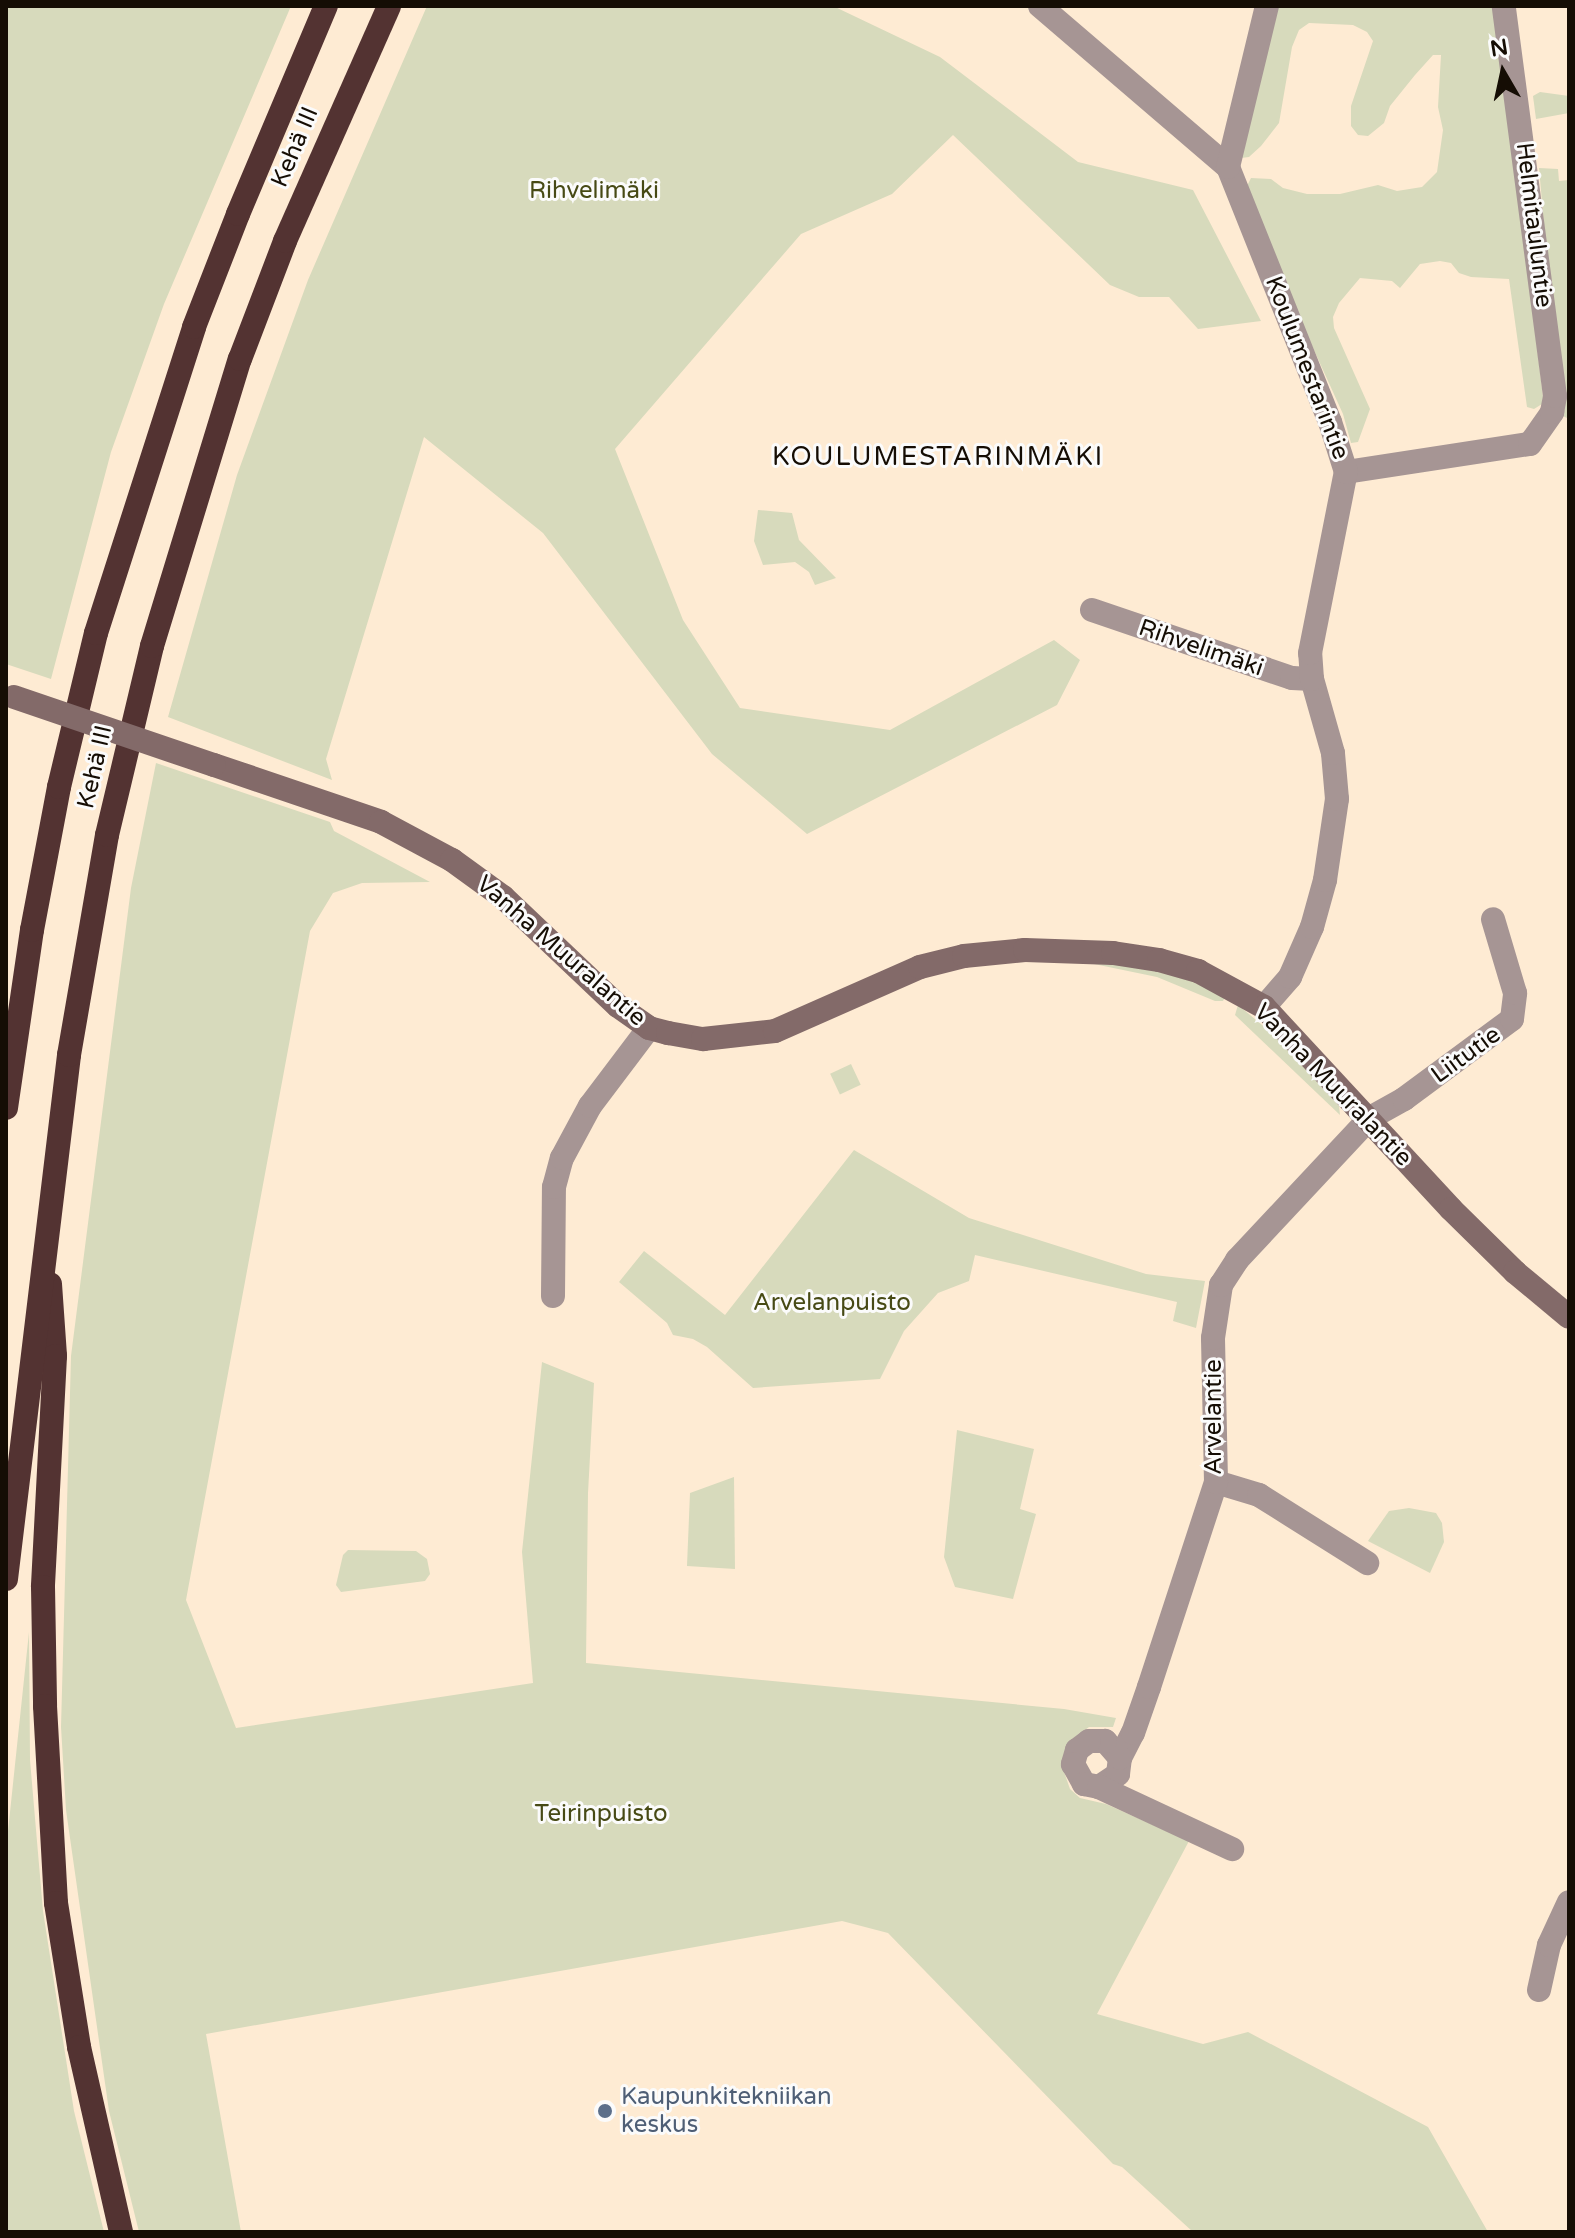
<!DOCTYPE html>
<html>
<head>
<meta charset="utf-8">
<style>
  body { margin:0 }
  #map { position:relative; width:1575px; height:2238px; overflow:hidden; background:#feebd3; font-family:"Varela Round",sans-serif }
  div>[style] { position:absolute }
  .green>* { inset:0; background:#d7dabc; transform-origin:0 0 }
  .street>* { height:24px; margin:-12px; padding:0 12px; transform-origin:12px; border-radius:12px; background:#a69594 }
  .secondary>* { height:24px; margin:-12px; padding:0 12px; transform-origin:12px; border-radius:12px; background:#836a69 }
  .highway>* { height:24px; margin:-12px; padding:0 12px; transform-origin:12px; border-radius:12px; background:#533332 }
  .secondary-bridge>* { height:24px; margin:-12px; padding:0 12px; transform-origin:12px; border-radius:12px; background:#836a69 }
  .dots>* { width:22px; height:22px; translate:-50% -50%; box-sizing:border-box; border:4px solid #fbfbfb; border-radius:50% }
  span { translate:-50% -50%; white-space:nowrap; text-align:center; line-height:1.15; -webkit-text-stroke:6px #fbfbfb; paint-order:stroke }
  .street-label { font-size:24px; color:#150d04 }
  .park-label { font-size:24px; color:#474a15 }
  .service-label { font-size:24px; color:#4e5e75 }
  .left { translate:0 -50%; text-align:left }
  .neighbourhood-label { font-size:26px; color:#150d04; letter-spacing:2px }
  .frame { position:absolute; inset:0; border:8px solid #150d04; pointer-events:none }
  .north { position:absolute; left:1463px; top:32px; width:80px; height:80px; -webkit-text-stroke:6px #fbfbfb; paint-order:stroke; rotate:351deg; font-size:22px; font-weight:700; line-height:32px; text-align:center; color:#150d04 }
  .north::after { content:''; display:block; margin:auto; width:28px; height:36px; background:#150d04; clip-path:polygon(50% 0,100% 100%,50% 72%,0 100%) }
</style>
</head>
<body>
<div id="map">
  <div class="green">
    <div style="clip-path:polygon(6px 6px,291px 6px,164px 304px,111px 452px,51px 679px,6px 664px)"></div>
    <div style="clip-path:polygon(427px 6px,833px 6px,940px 57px,1078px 162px,1193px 190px,1261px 321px,1198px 329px,1169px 297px,1139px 297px,1110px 285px,953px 135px,892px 194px,801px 234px,615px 449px,683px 620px,740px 708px,890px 730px,1054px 640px,1080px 660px,1057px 705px,807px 834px,712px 754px,543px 533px,424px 437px,326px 759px,332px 780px,168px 717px,237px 475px,308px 280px)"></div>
    <div style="clip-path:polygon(1273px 6px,1496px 6px,1543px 397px,1542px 404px,1534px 409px,1527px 407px,1509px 279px,1471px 277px,1459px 273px,1451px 263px,1440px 261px,1420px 264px,1400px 288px,1392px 281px,1360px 278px,1339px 303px,1333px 317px,1334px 328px,1370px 409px,1358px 442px,1351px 443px,1343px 414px,1274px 262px,1247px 186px,1251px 178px,1271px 179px,1283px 188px,1307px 194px,1340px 194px,1378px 185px,1397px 191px,1422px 187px,1437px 172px,1443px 130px,1438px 107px,1441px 55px,1433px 55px,1415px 75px,1390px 106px,1384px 123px,1368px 136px,1358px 135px,1351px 126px,1351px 106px,1373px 41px,1367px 32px,1353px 25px,1309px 23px,1299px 30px,1292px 47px,1279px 123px,1261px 146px,1249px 157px,1241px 158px)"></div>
    <div style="clip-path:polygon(1540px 92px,1569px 96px,1569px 113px,1536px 119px,1533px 96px)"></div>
    <div style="clip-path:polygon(1539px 168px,1558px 169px,1559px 181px,1569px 180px,1569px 419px,1561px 415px)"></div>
    <div style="clip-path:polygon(758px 510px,792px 513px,799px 540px,836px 578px,815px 585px,809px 572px,795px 562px,763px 565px,754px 541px)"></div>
    <div style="clip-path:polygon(156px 763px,330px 822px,334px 831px,430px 882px,362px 883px,333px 893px,310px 931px,186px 1600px,236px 1728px,533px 1683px,522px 1552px,542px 1362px,594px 1383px,588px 1493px,586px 1663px,1064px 1709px,1116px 1718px,1113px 1727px,1089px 1727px,1070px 1741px,1061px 1763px,1070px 1789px,1080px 1798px,1106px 1804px,1189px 1841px,1097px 2014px,1203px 2044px,1248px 2032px,1428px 2127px,1488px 2232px,1193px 2232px,1122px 2167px,1113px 2164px,888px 1933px,842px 1921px,206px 2034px,241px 2232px,139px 2232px,109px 2111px,66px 1810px,61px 1727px,71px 1356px,131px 888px)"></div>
    <div style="clip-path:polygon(1094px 964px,1123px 965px,1181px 976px,1225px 997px,1223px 1001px,1215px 1001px,1157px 977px)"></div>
    <div style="clip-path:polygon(1238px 1005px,1279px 1039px,1339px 1106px,1340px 1115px,1235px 1015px)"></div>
    <div style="left:851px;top:1064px;width:23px;height:23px;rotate:65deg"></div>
    <div style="clip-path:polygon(854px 1150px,969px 1218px,1146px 1274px,1205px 1281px,1196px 1328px,1173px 1321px,1177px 1302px,975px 1255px,969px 1281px,938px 1293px,904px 1331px,880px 1379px,753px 1388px,707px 1347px,693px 1339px,673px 1335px,667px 1323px,619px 1282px,644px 1251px,725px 1315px)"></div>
    <div style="clip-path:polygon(957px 1430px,1034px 1449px,1020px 1509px,1036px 1514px,1013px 1599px,955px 1587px,944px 1557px)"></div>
    <div style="clip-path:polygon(734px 1477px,735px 1569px,687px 1566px,690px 1493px)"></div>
    <div style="clip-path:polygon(1409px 1508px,1436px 1513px,1442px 1523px,1444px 1542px,1430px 1573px,1368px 1541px,1389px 1511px)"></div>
    <div style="clip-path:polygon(348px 1550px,416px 1551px,427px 1559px,430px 1574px,425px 1581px,341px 1592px,336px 1585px,343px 1555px)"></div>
    <div style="clip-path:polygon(29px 1632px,30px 1760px,43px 1911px,74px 2111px,104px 2232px,6px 2232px,6px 1850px)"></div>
  </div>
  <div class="street">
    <div style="left:1040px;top:6px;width:248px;rotate:40.6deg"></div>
    <div style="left:1346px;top:472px;width:186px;rotate:-8.7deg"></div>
    <div style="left:1530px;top:444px;width:39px;rotate:-55deg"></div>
    <div style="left:1552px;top:412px;width:16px;rotate:-79deg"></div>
    <div style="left:1555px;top:396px;width:393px;rotate:-97.5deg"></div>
    <div style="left:1092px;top:610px;width:211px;rotate:18.8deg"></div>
    <div style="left:1292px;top:678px;width:20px;rotate:3deg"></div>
    <div style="left:1264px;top:1007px;width:40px;rotate:-49deg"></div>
    <div style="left:1290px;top:977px;width:55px;rotate:-66.3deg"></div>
    <div style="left:1312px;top:927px;width:49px;rotate:-74.5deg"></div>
    <div style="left:1325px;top:880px;width:82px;rotate:-81.6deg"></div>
    <div style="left:1337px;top:799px;width:46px;rotate:-95deg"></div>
    <div style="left:1333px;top:753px;width:77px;rotate:-105.8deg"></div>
    <div style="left:1312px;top:679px;width:26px;rotate:-94deg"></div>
    <div style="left:1310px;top:653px;width:185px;rotate:-78.8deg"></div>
    <div style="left:1346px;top:472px;width:52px;rotate:-107.7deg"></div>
    <div style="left:1330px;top:422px;width:275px;rotate:-111.8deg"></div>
    <div style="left:1228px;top:167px;width:166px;rotate:-76.4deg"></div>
    <div style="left:553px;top:1296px;width:109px;rotate:-89.5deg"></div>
    <div style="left:554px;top:1187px;width:30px;rotate:-75deg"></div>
    <div style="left:562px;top:1158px;width:59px;rotate:-61.7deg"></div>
    <div style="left:590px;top:1106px;width:98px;rotate:-52.9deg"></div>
    <div style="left:1216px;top:1482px;width:45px;rotate:16.8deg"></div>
    <div style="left:1259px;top:1495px;width:128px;rotate:32.2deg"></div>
    <div style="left:1120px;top:1758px;width:28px;rotate:-63deg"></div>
    <div style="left:1133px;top:1733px;width:49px;rotate:-70.8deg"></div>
    <div style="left:1149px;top:1687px;width:216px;rotate:-71.9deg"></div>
    <div style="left:1216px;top:1482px;width:144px;rotate:-91.2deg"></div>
    <div style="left:1213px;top:1338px;width:54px;rotate:-81.4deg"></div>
    <div style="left:1221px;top:1285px;width:30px;rotate:-57deg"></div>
    <div style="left:1237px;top:1260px;width:195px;rotate:-46.9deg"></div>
    <div style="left:1370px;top:1118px;width:39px;rotate:-29deg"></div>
    <div style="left:1404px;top:1099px;width:134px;rotate:-36.5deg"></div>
    <div style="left:1512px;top:1019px;width:26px;rotate:-83deg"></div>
    <div style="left:1515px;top:993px;width:77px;rotate:-106.6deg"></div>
    <div style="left:1099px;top:1787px;width:23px;rotate:-34deg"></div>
    <div style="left:1118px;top:1774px;width:16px;rotate:-83deg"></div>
    <div style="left:1120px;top:1758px;width:23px;rotate:-131deg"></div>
    <div style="left:1105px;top:1741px;width:16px;rotate:180deg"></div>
    <div style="left:1089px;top:1741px;width:15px;rotate:143deg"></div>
    <div style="left:1077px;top:1750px;width:15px;rotate:106deg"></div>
    <div style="left:1073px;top:1764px;width:23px;rotate:61deg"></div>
    <div style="left:1084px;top:1784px;width:15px;rotate:11deg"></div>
    <div style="left:1099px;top:1787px;width:147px;rotate:25deg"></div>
    <div style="left:1539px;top:1990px;width:46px;rotate:-77.5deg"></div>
    <div style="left:1549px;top:1945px;width:47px;rotate:-65.1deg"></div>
  </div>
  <div class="secondary">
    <div style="left:214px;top:765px;width:176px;rotate:18.8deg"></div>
    <div style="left:381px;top:822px;width:81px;rotate:28.2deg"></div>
    <div style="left:452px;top:860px;width:63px;rotate:36deg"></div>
    <div style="left:503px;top:897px;width:158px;rotate:43.5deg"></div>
    <div style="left:618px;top:1006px;width:38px;rotate:35deg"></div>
    <div style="left:649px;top:1028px;width:20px;rotate:15deg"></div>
    <div style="left:668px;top:1033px;width:36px;rotate:10deg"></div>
    <div style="left:703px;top:1039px;width:72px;rotate:-6.3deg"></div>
    <div style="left:775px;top:1031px;width:158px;rotate:-23.8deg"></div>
    <div style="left:920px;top:967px;width:45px;rotate:-14deg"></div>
    <div style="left:964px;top:956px;width:61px;rotate:-5.6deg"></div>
    <div style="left:1025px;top:950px;width:88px;rotate:2deg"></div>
    <div style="left:1113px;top:953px;width:47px;rotate:8.7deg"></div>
    <div style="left:1159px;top:960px;width:41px;rotate:15.8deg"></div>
    <div style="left:1198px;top:971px;width:75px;rotate:28.6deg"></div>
    <div style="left:1264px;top:1007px;width:275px;rotate:47.2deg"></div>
    <div style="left:1451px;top:1209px;width:90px;rotate:44.5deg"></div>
    <div style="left:1515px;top:1272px;width:70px;rotate:39.8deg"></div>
  </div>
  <div class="highway">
    <div style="left:6px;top:1108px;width:180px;rotate:-81.7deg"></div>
    <div style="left:32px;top:930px;width:146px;rotate:-79.3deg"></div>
    <div style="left:59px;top:787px;width:158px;rotate:-76.5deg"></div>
    <div style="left:96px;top:633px;width:321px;rotate:-72.2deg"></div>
    <div style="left:194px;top:327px;width:121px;rotate:-68.7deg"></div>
    <div style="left:238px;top:214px;width:226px;rotate:-67.1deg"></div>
    <div style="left:50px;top:1284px;width:72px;rotate:86deg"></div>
    <div style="left:55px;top:1356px;width:231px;rotate:93deg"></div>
    <div style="left:43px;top:1587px;width:119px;rotate:89deg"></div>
    <div style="left:45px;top:1706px;width:197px;rotate:86.8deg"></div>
    <div style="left:56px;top:1903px;width:146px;rotate:80.9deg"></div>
    <div style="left:79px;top:2047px;width:190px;rotate:77.2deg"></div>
    <div style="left:6px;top:1579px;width:528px;rotate:-83.14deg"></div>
    <div style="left:69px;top:1055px;width:223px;rotate:-80.2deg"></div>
    <div style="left:107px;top:835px;width:194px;rotate:-76.6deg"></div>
    <div style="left:152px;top:646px;width:300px;rotate:-73deg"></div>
    <div style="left:240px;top:359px;width:126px;rotate:-69.1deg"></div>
    <div style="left:285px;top:241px;width:257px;rotate:-66.1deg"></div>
  </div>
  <div class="secondary-bridge">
    <div style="left:14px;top:697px;width:211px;rotate:18.8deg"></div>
  </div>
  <div class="dots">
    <div style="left:605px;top:2111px;background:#5c6f8a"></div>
  </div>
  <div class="street-label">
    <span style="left:295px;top:147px;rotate:-67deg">Kehä III</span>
    <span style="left:1534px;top:225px;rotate:83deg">Helmitauluntie</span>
    <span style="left:1307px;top:368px;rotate:69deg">Koulumestarintie</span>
    <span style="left:1201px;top:648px;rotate:19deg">Rihvelimäki</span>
    <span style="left:95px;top:767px;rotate:-77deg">Kehä III</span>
    <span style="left:561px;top:951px;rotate:41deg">Vanha Muuralantie</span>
    <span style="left:1466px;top:1055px;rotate:-36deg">Liitutie</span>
    <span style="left:1333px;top:1085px;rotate:46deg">Vanha Muuralantie</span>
    <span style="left:1214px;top:1417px;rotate:-90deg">Arvelantie</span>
  </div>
  <div class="park-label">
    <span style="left:594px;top:191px">Rihvelimäki</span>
    <span style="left:832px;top:1303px">Arvelanpuisto</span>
    <span style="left:601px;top:1814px">Teirinpuisto</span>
  </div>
  <div class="service-label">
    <span class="left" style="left:621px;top:2111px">Kaupunkitekniikan<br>keskus</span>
  </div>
  <div class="neighbourhood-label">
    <span style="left:938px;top:457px">KOULUMESTARINMÄKI</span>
  </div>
  <div class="frame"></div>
  <div class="north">N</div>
</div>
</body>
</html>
